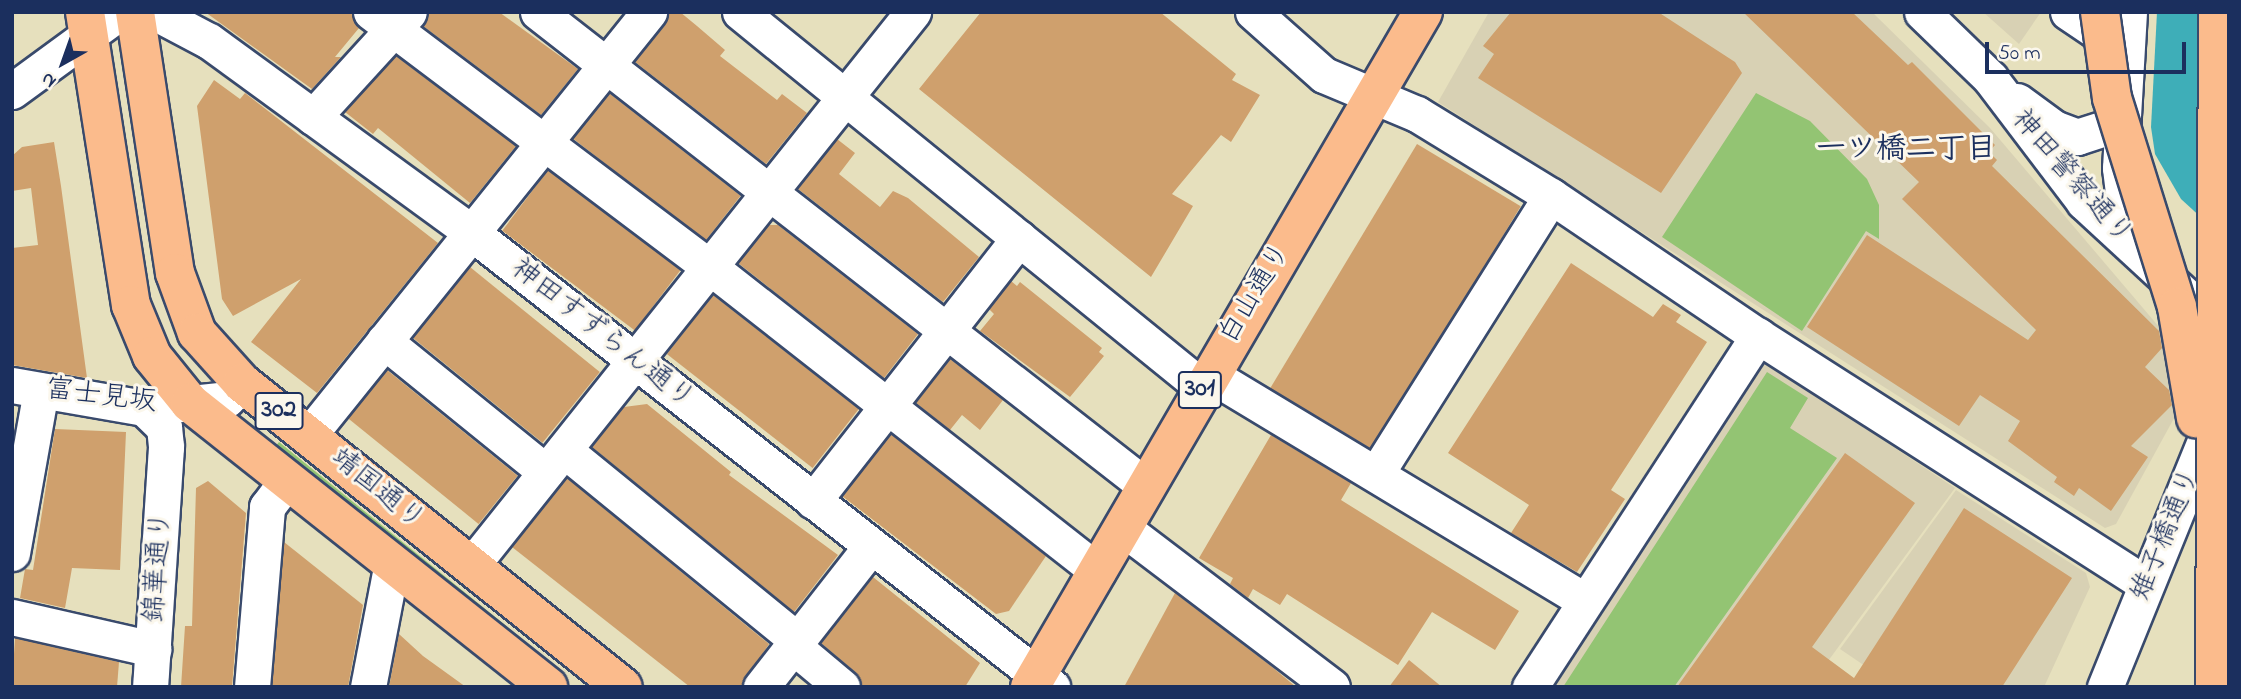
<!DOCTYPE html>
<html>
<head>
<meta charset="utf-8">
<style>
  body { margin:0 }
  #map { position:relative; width:2241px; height:699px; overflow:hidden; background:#e6e0bd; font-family:"Indie Flower","Klee One",sans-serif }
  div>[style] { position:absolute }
  .built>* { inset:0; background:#d8d1b4 }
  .green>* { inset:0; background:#93c473 }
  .water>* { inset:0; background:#3eaeb8 }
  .building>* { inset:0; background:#cfa06d; transform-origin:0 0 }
  .roads { filter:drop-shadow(2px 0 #394a6c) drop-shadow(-2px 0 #394a6c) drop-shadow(0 2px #394a6c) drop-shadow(0 -2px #394a6c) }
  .minor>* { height:35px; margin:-17.5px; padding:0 17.5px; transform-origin:17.5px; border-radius:17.5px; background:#fff }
  .major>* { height:38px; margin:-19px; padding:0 19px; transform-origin:19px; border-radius:19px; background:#fbbb8c }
  .bridges { filter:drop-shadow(2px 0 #394a6c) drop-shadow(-2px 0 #394a6c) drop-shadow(0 2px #394a6c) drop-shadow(0 -2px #394a6c) }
  .highway-bridge>* { height:38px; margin:-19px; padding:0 19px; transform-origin:19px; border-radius:19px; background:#fbbb8c }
  span { translate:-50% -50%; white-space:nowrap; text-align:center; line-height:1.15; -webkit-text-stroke:6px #fbf7ec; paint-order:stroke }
  .shield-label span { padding:2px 5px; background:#fbf7ec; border:2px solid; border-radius:5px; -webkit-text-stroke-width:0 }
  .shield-label { font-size:26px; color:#1b2f5e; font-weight:700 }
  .street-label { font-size:28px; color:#1b2f5e }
  .neighbourhood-label { font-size:30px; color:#1b2f5e; font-weight:700 }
  .frame { position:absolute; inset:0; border:14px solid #1b2f5e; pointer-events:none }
  .north { position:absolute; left:28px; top:28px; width:70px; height:70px; -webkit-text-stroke:5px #fbf7ec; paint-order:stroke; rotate:220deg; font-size:19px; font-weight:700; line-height:28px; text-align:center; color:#1b2f5e }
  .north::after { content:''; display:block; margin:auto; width:24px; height:32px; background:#1b2f5e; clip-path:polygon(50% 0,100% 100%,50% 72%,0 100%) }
  .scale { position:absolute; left:1985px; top:42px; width:201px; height:32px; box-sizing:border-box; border:4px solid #1b2f5e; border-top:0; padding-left:9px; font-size:21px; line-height:24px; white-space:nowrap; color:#1b2f5e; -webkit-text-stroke:5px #fbf7ec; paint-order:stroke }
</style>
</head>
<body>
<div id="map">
  <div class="built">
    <div style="clip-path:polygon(1489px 12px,1872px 12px,1990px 128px,2171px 341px,2178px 411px,2116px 524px,2105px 528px,1438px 102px)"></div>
    <div style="clip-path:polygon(1983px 12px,2041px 12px,2019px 44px)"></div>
    <div style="clip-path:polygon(1765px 362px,1955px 488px,1809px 687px,1554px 687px)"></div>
    <div style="clip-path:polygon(1956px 490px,2086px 573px,2090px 587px,2044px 687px,1896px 687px,1840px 649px)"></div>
  </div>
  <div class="green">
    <div style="clip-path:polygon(1756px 93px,1810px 121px,1867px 179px,1879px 205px,1879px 239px,1866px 231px,1802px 331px,1662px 237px)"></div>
    <div style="clip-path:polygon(1767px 372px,1808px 398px,1790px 428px,1837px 458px,1674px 687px,1563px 687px)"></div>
    <div style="clip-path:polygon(279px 442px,521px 638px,518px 641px,275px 447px)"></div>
  </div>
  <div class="water">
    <div style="clip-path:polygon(2157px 12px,2229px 12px,2229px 243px,2181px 199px,2155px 154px,2151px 127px)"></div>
  </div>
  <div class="building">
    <div style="clip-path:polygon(205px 12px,351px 12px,359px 28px,335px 57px,341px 57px,312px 89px)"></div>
    <div style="clip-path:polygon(429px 12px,499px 12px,578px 69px,541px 115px,423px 26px)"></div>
    <div style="clip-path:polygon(669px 12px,680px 12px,697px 26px,725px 50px,720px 56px,777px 100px,782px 94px,807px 113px,766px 164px,635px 62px,665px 25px)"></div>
    <div style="clip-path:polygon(981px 12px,1160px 12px,1236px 74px,1232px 80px,1260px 95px,1231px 142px,1221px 135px,1172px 194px,1193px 206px,1151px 277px,919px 89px)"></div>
    <div style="clip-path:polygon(1511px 12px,1658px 12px,1735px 62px,1742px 73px,1661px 193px,1478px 78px,1494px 54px,1483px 46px)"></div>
    <div style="clip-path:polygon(1743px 12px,1852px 12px,1908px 65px,1912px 62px,1995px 145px,1989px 152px,1997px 160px,1992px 166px,2159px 331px,2162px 348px,2145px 367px,2169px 390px,2172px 405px,2131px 446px,2148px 457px,2111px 511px,2079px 488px,2074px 496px,2054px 482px,2057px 477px,2008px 441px,2020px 421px,1980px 395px,1959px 426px,1807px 327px,1867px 235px,2028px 340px,2036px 330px,1902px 199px,1919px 182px)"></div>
    <div style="clip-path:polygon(396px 56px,516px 146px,470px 203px,378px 128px,373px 134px,345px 112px)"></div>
    <div style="clip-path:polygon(214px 80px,240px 99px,245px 93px,438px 243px,317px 393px,251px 342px,301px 279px,233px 316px,222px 299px,197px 106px)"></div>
    <div style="left:609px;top:93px;width:167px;height:58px;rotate:38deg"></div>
    <div style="clip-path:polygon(837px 139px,855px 153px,839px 174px,880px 207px,893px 191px,908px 198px,979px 257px,943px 302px,798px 189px)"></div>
    <div style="clip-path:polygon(54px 142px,61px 186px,87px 378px,12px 365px,12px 248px,38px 245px,31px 188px,12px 191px,12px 156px,22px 147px)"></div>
    <div style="left:1417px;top:144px;width:121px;height:285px;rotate:31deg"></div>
    <div style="left:548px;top:170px;width:166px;height:76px;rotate:37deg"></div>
    <div style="clip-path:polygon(769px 225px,778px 225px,918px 334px,884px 378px,738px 263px)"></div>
    <div style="clip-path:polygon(1571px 263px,1653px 317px,1663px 304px,1681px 315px,1676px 322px,1707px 342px,1611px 490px,1625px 499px,1577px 572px,1511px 533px,1529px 505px,1448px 453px)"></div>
    <div style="left:470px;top:267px;width:167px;height:91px;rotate:39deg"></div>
    <div style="clip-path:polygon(1011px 281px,1017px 286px,1020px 282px,1102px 348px,1099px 352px,1104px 356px,1070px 397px,980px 331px,994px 314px,989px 309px)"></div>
    <div style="left:713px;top:295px;width:185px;height:75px;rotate:38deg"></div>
    <div style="clip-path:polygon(950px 359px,1003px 400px,980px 430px,962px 415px,950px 430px,916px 403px)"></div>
    <div style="left:387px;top:370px;width:168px;height:62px;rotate:39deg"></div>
    <div style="clip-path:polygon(647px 404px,731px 472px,729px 475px,838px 555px,794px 612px,592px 447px,624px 407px)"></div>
    <div style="clip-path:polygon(55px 429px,126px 432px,120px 570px,72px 568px,65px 608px,20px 598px,25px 569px,33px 570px)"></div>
    <div style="clip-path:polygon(891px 434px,1046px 556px,1009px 611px,996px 614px,842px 496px)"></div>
    <div style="clip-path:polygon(1271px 435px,1351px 483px,1341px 500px,1519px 611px,1495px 650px,1432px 612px,1398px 665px,1287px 594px,1280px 605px,1253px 589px,1248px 598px,1230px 584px,1233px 578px,1199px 558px)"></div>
    <div style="clip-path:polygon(1845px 453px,1915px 503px,1812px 647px,1854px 678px,1964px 508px,2072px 578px,2002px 687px,1677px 687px)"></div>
    <div style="clip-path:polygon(567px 478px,769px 644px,741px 687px,690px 687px,512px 547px)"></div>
    <div style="clip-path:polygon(208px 481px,246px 513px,232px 687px,181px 687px,185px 626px,192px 626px,196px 488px)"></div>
    <div style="clip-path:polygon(284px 542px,363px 605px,348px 687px,272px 687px)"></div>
    <div style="clip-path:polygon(873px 577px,980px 663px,965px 687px,862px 687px,855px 672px,821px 643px)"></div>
    <div style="clip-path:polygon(1175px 593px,1271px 666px,1296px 687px,1124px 687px)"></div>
    <div style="clip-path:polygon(399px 634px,423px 656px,466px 687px,389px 687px)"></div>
    <div style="clip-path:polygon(15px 638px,119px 662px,117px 687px,12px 687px)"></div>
    <div style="clip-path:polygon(1409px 660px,1442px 687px,1389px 687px)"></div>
  </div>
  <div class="roads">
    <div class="minor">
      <div style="left:154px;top:12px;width:62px;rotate:27.8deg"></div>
      <div style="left:209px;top:41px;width:326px;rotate:36.1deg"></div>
      <div style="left:472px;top:233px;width:737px;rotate:38.05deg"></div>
      <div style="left:371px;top:12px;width:424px;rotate:37deg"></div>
      <div style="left:710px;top:267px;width:493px;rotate:38.1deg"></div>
      <div style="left:538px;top:12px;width:772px;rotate:37.95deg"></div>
      <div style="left:740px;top:12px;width:595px;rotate:39.07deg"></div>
      <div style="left:1253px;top:12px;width:95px;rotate:41.6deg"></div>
      <div style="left:1324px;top:75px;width:101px;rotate:22.8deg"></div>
      <div style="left:1417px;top:114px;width:157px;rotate:31.5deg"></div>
      <div style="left:1551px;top:196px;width:250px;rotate:34.1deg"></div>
      <div style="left:1758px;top:336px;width:460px;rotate:32.6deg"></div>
      <div style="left:1922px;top:12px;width:95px;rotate:44.1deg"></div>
      <div style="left:1990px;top:78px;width:156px;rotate:52.8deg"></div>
      <div style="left:2084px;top:202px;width:197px;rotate:42.7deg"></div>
      <div style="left:2068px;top:12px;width:34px;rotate:34deg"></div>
      <div style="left:2096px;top:31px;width:21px;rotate:-8deg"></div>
      <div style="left:2117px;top:28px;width:10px;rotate:-37deg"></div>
      <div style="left:2129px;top:12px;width:156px;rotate:93.3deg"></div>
      <div style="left:2120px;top:168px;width:41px;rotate:83deg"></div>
      <div style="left:2125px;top:209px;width:45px;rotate:69.1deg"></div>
      <div style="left:12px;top:91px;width:134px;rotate:-36.2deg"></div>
      <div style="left:2017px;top:101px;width:46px;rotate:36.1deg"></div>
      <div style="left:2054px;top:128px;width:25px;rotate:21deg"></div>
      <div style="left:2077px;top:137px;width:33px;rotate:-18deg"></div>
      <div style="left:2108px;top:127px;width:25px;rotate:-53deg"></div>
      <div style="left:313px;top:117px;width:142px;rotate:-47.6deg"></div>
      <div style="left:384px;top:341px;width:208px;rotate:39deg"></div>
      <div style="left:1209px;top:374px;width:439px;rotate:31.1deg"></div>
      <div style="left:12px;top:385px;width:134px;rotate:9.9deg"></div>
      <div style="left:144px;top:408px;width:83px;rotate:-6.2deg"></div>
      <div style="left:227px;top:399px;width:22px;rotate:-47deg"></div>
      <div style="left:144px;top:408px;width:28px;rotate:44deg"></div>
      <div style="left:164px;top:427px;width:20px;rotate:84deg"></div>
      <div style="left:166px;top:447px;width:241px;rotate:93.8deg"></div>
      <div style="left:309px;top:435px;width:543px;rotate:-51.21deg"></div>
      <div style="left:564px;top:450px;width:302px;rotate:39.2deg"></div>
      <div style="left:798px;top:641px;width:10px;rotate:84deg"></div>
      <div style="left:799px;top:651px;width:56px;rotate:39.9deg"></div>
      <div style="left:1376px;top:474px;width:328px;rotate:-57.8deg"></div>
      <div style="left:813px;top:501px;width:334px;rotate:-51.9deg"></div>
      <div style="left:1124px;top:529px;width:261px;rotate:37.2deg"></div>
      <div style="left:12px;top:553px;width:165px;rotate:-79.9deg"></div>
      <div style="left:471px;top:566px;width:709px;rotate:-51.42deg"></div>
      <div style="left:12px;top:617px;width:145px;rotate:12.8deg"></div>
      <div style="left:252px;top:687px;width:181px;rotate:-85.2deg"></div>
      <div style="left:267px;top:507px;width:34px;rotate:-53deg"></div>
      <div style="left:368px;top:687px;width:127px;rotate:-79.1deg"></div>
      <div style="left:761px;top:687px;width:179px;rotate:-52deg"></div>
      <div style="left:1530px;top:687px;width:419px;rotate:-57deg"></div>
      <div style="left:2105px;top:687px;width:290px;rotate:-67.9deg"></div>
    </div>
    <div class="major">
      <div style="left:85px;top:12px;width:297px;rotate:81.1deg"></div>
      <div style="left:131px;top:305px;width:55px;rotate:67.6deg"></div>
      <div style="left:152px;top:356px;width:60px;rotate:51deg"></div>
      <div style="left:190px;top:403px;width:457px;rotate:38.4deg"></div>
      <div style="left:135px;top:12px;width:264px;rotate:81.3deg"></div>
      <div style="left:175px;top:273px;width:64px;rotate:69.9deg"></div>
      <div style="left:197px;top:333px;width:67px;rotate:48deg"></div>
      <div style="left:242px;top:383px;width:487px;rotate:38.6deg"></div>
      <div style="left:1030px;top:687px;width:781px;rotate:-59.79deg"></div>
    </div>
  </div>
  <div class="bridges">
    <div class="highway-bridge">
      <div style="left:2100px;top:12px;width:87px;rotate:82.1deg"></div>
      <div style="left:2112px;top:98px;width:219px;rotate:72.7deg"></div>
      <div style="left:2177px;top:307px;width:113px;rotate:80.3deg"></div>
      <div style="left:2215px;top:687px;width:675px;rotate:-89.75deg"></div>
    </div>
  </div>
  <div class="shield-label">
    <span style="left:1200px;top:390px">301</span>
    <span style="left:279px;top:411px">302</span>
  </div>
  <div class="street-label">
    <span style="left:2071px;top:178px;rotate:49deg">神田警察通り</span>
    <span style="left:1256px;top:294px;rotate:-59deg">白山通り</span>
    <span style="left:602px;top:335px;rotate:38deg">神田すずらん通り</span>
    <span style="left:101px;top:397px;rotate:7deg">富士見坂</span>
    <span style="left:377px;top:490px;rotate:39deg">靖国通り</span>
    <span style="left:2167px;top:535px;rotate:-68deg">雉子橋通り</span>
    <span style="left:159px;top:567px;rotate:-86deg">錦華通り</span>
  </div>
  <div class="neighbourhood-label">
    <span style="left:1906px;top:150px">一ツ橋二丁目</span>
  </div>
  <div class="frame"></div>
  <div class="north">N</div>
  <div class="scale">50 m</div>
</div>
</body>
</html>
